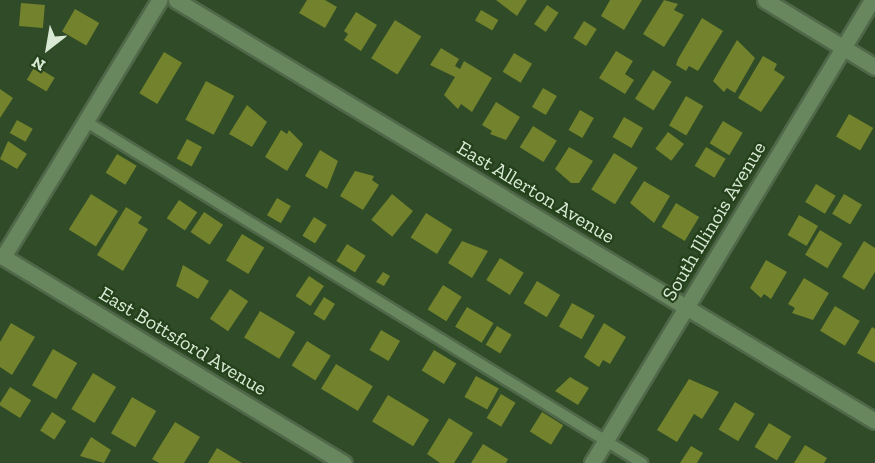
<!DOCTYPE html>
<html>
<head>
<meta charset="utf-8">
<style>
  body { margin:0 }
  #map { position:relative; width:875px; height:463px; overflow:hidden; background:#2f4b27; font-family:"Zilla Slab",serif }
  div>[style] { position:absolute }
  .building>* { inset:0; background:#73822c; transform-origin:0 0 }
  .roads { filter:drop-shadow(2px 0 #506849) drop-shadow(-2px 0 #506849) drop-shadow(0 2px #506849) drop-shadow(0 -2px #506849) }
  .service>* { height:10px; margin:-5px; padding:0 5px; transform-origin:5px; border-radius:5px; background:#68875f }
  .minor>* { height:15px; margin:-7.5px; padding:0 7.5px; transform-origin:7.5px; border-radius:7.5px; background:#68875f }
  span { translate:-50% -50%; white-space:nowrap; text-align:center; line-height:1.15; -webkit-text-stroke:4.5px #25411c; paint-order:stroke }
  .street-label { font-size:20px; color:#d9ead4 }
  .north { position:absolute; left:18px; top:18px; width:60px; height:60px; -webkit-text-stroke:4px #25411c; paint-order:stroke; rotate:211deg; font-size:16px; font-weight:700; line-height:24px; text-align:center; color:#d9ead4 }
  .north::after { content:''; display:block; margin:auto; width:21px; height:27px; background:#d9ead4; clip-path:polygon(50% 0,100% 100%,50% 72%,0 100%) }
</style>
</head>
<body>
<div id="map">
  <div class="building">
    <div style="clip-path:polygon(307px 0,325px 0,337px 7px,325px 28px,299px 13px)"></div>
    <div style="clip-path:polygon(496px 0,527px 0,517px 16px)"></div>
    <div style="clip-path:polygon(610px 0,642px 0,624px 30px,601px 16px)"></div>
    <div style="clip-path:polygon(664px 0,678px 4px,674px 10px,684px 15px,664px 47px,643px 34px)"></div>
    <div style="left:21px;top:3px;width:24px;height:23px;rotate:5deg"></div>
    <div style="left:547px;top:5px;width:14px;height:23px;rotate:34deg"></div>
    <div style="left:75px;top:9px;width:28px;height:26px;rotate:30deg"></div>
    <div style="left:481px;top:10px;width:20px;height:12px;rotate:30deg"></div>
    <div style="clip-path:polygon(356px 12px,377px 25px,361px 51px,344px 40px,348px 34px,344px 31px)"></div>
    <div style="clip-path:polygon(702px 18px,723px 31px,698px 71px,689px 66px,686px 71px,676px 65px,678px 59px)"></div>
    <div style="left:395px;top:20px;width:31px;height:45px;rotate:32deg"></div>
    <div style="left:584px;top:21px;width:15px;height:20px;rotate:32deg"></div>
    <div style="clip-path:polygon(737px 40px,755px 58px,735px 93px,727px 88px,724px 92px,713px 81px)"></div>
    <div style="clip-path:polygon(441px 48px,459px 59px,455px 66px,460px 69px,464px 61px,492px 78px,472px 112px,461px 104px,458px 109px,444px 95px,455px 77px,430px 65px)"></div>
    <div style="clip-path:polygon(616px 51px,633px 61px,625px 74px,634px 80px,625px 94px,599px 78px)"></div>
    <div style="left:164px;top:52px;width:21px;height:48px;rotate:31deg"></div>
    <div style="left:514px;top:53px;width:21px;height:22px;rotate:31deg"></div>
    <div style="clip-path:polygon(763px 56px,777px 64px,774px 70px,785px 77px,761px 112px,738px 98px)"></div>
    <div style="left:35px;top:66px;width:23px;height:16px;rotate:31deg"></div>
    <div style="left:653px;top:70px;width:22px;height:34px;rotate:32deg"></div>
    <div style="left:206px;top:81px;width:32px;height:44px;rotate:28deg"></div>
    <div style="left:543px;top:88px;width:16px;height:22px;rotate:30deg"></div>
    <div style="clip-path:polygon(0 89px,13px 98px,0 118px)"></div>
    <div style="left:686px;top:96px;width:20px;height:34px;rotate:30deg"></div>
    <div style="clip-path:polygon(496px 102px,520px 117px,506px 140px,490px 134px,492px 131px,482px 125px)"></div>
    <div style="clip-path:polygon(247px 105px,267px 122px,252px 147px,229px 134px)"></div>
    <div style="left:580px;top:110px;width:16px;height:23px;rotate:30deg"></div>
    <div style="left:849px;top:114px;width:28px;height:26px;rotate:30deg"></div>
    <div style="left:624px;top:117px;width:22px;height:23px;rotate:30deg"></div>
    <div style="left:17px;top:120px;width:18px;height:15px;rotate:29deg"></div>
    <div style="left:723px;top:121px;width:23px;height:26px;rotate:31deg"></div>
    <div style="left:533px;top:126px;width:28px;height:25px;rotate:32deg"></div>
    <div style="clip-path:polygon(281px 130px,287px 134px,289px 130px,303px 144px,287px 171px,265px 157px)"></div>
    <div style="left:668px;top:132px;width:20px;height:21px;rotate:37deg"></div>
    <div style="left:187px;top:139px;width:17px;height:22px;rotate:28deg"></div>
    <div style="clip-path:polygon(8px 141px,27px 154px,17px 169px,0 159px)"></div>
    <div style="clip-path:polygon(569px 147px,593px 161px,579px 183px,571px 183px,555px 169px)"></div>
    <div style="left:706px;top:147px;width:23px;height:22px;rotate:31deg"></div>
    <div style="clip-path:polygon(320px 150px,338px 161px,327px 189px,305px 176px)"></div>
    <div style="left:614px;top:153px;width:28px;height:43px;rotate:32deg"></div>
    <div style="left:117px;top:154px;width:23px;height:22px;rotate:31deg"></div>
    <div style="clip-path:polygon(355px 171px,374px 176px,372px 180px,379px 185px,363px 210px,340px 196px)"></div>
    <div style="clip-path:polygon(644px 181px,670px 196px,654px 223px,630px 203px)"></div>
    <div style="left:816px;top:184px;width:23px;height:21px;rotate:31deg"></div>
    <div style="left:91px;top:194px;width:32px;height:42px;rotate:32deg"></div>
    <div style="left:392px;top:194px;width:27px;height:33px;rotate:39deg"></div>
    <div style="left:844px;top:194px;width:21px;height:23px;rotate:31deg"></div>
    <div style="left:277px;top:198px;width:16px;height:20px;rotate:30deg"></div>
    <div style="left:179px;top:200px;width:22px;height:22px;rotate:34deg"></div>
    <div style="left:676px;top:203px;width:27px;height:28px;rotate:31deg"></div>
    <div style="clip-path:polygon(126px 207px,142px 217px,138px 223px,148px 229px,123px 271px,97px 255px)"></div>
    <div style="left:204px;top:212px;width:23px;height:24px;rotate:34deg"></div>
    <div style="left:426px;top:213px;width:31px;height:29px;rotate:32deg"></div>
    <div style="left:799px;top:215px;width:22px;height:23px;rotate:30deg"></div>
    <div style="left:314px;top:217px;width:15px;height:22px;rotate:32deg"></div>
    <div style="left:820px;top:230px;width:26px;height:29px;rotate:31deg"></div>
    <div style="left:242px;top:234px;width:26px;height:31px;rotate:31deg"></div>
    <div style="clip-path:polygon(462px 241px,488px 251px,472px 278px,448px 263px)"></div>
    <div style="clip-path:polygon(864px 241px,875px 248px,875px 272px,864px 290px,842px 277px)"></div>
    <div style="left:347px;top:244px;width:22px;height:20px;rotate:32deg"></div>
    <div style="left:500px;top:258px;width:28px;height:26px;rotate:32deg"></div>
    <div style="clip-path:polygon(766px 260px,787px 272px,771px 299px,764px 294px,761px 298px,750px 288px)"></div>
    <div style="clip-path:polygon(183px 265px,209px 281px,198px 299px,176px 286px)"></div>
    <div style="clip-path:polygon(383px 272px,390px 276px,384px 286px,376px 282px)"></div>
    <div style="left:309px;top:276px;width:18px;height:24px;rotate:34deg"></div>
    <div style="clip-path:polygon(804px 278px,829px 293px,813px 320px,792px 313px,795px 308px,788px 304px)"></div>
    <div style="left:537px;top:281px;width:27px;height:26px;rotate:31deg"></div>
    <div style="left:443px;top:285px;width:22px;height:29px;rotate:32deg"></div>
    <div style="left:230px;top:289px;width:22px;height:36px;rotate:34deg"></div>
    <div style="left:324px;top:297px;width:13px;height:20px;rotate:32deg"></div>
    <div style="left:572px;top:303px;width:26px;height:27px;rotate:29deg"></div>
    <div style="left:835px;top:306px;width:29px;height:29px;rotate:31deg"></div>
    <div style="left:467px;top:307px;width:31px;height:23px;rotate:31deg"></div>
    <div style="left:260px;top:311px;width:41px;height:31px;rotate:31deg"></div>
    <div style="clip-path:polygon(11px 323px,35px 337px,12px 375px,0 367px,0 342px)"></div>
    <div style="clip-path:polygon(604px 323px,626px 337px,610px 364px,603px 360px,599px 367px,584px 357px)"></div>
    <div style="left:497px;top:326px;width:17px;height:22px;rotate:31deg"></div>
    <div style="clip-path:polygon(872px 327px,875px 329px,875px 363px,857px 353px)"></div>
    <div style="left:381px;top:330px;width:22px;height:23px;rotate:30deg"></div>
    <div style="left:307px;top:341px;width:28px;height:29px;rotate:32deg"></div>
    <div style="left:53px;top:349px;width:28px;height:42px;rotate:30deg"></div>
    <div style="left:434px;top:350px;width:26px;height:24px;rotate:31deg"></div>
    <div style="left:336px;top:364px;width:43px;height:29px;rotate:31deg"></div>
    <div style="left:93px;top:373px;width:27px;height:42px;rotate:31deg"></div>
    <div style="left:476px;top:376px;width:26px;height:24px;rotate:29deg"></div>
    <div style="clip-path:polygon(570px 377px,589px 388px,578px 405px,555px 391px)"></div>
    <div style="clip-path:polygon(689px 379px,719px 392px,702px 419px,694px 414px,677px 442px,657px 430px)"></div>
    <div style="left:10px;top:387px;width:25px;height:21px;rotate:32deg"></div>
    <div style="left:501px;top:394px;width:17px;height:28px;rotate:31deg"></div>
    <div style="left:388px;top:395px;width:48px;height:31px;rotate:31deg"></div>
    <div style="left:132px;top:397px;width:28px;height:42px;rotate:30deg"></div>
    <div style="left:735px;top:402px;width:23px;height:32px;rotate:31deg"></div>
    <div style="left:52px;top:412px;width:17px;height:22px;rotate:33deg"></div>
    <div style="left:542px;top:412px;width:25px;height:23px;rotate:32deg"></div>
    <div style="clip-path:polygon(449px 418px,473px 433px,454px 463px,440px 463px,427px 454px)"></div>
    <div style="clip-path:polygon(175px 422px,200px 437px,184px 463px,159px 463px,152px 459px)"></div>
    <div style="left:769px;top:423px;width:26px;height:28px;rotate:31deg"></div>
    <div style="clip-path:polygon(91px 437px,111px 450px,104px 463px,80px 456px)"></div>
    <div style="clip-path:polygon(483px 444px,508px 459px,506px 463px,471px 463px)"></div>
    <div style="clip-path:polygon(805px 445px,827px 458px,824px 463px,794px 463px)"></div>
    <div style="clip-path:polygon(691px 446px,703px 453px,697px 463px,680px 463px)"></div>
    <div style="clip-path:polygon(217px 448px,242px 463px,208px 463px)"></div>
  </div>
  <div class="roads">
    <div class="service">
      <div style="left:85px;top:121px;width:654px;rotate:31.55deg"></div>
    </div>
    <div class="minor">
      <div style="left:176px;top:0;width:816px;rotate:31.06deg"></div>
      <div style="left:765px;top:0;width:129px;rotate:31.3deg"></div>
      <div style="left:0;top:255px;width:402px;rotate:31.2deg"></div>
      <div style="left:3px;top:257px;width:301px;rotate:-58.7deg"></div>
      <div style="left:592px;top:463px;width:541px;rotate:-58.84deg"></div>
    </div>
  </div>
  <div class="street-label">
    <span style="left:536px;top:192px;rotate:31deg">East Allerton Avenue</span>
    <span style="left:714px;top:221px;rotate:-59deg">South Illinois Avenue</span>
    <span style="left:183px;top:341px;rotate:31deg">East Bottsford Avenue</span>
  </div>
  <div class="north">N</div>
</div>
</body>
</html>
